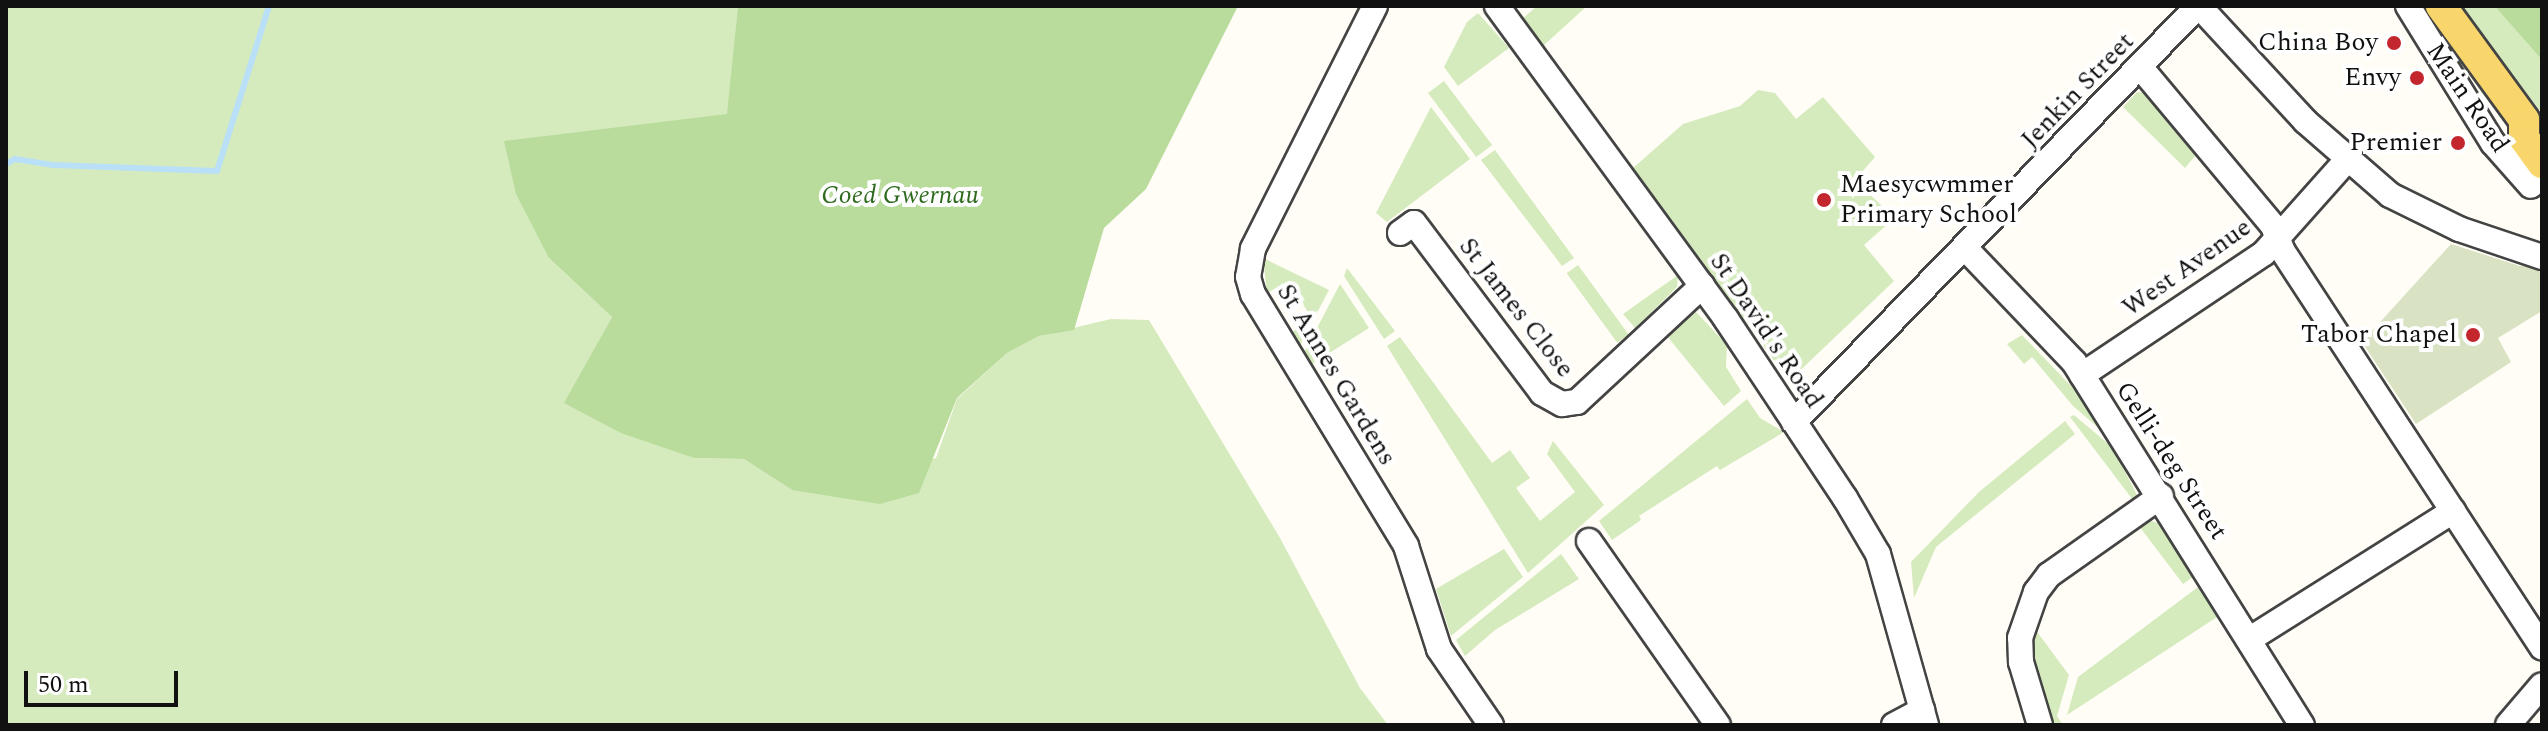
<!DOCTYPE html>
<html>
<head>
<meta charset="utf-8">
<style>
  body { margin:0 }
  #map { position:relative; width:2548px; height:731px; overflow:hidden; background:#fffdf5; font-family:Spectral,serif }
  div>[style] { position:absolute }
  .green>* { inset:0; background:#d5ebbd; transform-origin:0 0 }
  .forest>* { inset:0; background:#b9dc9c }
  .cemetery>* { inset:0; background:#d9e3c4 }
  .stream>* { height:6px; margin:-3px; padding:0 3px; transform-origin:3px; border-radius:3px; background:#b9e0f7 }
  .roads { filter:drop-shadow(2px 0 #444) drop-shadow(-2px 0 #444) drop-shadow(0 2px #444) drop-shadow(0 -2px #444) }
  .minor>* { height:24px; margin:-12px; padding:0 12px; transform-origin:12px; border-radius:12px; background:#fff }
  .major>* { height:30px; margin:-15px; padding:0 15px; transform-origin:15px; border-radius:15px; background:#f9d66b }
  .dots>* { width:22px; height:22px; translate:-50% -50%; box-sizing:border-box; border:4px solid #fff; border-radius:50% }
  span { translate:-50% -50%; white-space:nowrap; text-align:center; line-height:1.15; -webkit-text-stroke:8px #fff; paint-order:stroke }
  .poi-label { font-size:26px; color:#111 }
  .right { translate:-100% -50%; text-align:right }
  .left { translate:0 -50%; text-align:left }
  .street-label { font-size:26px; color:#111 }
  .park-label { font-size:26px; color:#2f6b1f; font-style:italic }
  .frame { position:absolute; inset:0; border:8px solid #111; pointer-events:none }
  .scale { position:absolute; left:24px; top:671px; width:154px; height:36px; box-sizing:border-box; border:4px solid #111; border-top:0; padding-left:10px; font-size:24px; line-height:28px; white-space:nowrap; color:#111; -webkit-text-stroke:6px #fff; paint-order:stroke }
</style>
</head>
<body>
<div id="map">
  <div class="green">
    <div style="clip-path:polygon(6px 6px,738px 6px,728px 114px,549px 258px,612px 317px,565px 403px,694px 458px,744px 459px,792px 490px,936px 458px,957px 399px,1007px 353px,1039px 336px,1111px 319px,1149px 320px,1280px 538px,1360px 688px,1388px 725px,6px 725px)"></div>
    <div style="clip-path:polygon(1537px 6px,1587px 6px,1543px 46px,1522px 19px)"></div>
    <div style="clip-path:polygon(2456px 6px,2495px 6px,2542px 60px,2542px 113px)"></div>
    <div style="clip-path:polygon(1478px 13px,1509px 48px,1458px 86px,1444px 67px,1467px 22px)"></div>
    <div style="left:1444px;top:81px;width:80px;height:20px;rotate:53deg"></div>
    <div style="clip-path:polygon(1758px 90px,1775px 93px,1796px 119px,1823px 97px,1875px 157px,1855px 180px,1885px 209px,1889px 223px,1864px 245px,1894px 281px,1789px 381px,1633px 168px,1683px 124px,1740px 106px)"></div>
    <div style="clip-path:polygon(2137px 92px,2145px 93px,2196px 155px,2185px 168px,2123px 107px)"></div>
    <div style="clip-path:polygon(1431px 107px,1470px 159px,1387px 222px,1376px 213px)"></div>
    <div style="clip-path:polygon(1495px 150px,1574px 258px,1562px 266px,1481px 160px)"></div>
    <div style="clip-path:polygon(1263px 258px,1329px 290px,1299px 347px,1291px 333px,1312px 319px,1289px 281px,1267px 293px)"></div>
    <div style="left:1578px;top:265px;width:86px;height:14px;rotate:54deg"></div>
    <div style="clip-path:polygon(1347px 268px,1395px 331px,1384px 339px,1344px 276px)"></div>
    <div style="clip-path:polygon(1678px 275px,1677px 287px,1635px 328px,1623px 314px)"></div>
    <div style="clip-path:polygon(1340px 284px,1369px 328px,1312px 364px,1304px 353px)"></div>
    <div style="clip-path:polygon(1696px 312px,1727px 345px,1726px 367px,1741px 391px,1724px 406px,1667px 336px)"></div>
    <div style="clip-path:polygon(2022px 335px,2075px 390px,2102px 431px,2073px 406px,2032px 357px,2024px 364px,2007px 344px)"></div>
    <div style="clip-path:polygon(1400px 337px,1492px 463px,1510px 450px,1530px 478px,1516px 488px,1540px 521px,1575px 492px,1547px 454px,1553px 441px,1604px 505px,1528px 573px,1387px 346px)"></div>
    <div style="clip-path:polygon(1747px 399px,1760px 418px,1784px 432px,1720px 470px,1717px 466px,1639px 516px,1641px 520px,1612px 540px,1599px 521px)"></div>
    <div style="clip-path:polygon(2074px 415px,2113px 448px,2138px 497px,2133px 500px,2070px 417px)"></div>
    <div style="clip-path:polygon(2065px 421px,2075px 434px,1936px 547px,1914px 598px,1911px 562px,1979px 492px)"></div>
    <div style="clip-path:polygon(2149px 520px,2158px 523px,2193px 577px,2183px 584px,2139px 526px)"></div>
    <div style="clip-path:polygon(1504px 549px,1523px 577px,1451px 636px,1436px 589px)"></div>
    <div style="clip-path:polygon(1561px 554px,1579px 579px,1495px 630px,1465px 656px,1456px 640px)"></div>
    <div style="clip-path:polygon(2198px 587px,2217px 617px,2067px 715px,2078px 677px)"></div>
    <div style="clip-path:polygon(2035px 629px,2069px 675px,2057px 716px,2063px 725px,2049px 725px,2033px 656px)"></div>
  </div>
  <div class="forest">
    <div style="clip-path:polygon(738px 6px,1238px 6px,1146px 189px,1104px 228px,1074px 330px,1039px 336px,1007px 353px,957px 398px,919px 493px,880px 504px,792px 490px,744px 459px,694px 458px,621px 433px,564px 403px,612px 317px,549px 258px,516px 194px,504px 141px,727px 114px)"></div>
    <div style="clip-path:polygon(2495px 6px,2542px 6px,2542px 60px,2499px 11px)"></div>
  </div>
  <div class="cemetery">
    <div style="clip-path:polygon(2451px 244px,2520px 266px,2542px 267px,2542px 311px,2498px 338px,2511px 362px,2416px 424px,2362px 342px)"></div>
  </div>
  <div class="stream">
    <div style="left:6px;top:164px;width:10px;rotate:-29deg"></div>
    <div style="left:15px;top:159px;width:39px;rotate:9deg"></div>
    <div style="left:54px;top:165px;width:163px;rotate:2.1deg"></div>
    <div style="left:217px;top:171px;width:173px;rotate:-72.5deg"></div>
  </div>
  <div class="roads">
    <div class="minor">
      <div style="left:1375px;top:6px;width:272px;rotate:116.7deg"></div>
      <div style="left:1253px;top:249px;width:28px;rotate:100deg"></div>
      <div style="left:1248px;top:277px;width:18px;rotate:74deg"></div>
      <div style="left:1253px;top:294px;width:295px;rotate:58.7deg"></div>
      <div style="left:1406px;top:546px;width:108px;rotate:72.2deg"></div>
      <div style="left:1439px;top:649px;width:92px;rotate:55.6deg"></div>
      <div style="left:1497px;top:6px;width:388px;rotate:53.8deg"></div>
      <div style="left:1726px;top:319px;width:215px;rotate:56.4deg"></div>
      <div style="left:1845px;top:498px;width:65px;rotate:59.5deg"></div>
      <div style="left:1878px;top:554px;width:178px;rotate:74.3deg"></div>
      <div style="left:2199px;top:6px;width:156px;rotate:47.3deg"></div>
      <div style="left:2305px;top:121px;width:113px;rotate:41deg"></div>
      <div style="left:2390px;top:195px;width:77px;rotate:26.2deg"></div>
      <div style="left:2459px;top:229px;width:88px;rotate:18.6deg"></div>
      <div style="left:2408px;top:6px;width:161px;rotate:58.2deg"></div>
      <div style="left:2493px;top:143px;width:57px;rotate:48.5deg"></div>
      <div style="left:2141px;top:68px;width:206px;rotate:50.1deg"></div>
      <div style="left:2273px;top:226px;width:26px;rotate:69deg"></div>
      <div style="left:2282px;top:250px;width:475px;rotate:56.8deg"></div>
      <div style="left:1400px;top:233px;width:17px;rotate:-36deg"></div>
      <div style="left:1414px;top:223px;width:213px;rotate:53deg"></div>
      <div style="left:1542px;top:393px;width:23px;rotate:29deg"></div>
      <div style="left:1562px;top:404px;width:15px;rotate:-8deg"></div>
      <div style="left:1577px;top:402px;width:171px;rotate:-42.9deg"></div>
      <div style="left:1965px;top:248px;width:158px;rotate:46.3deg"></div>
      <div style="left:2074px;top:362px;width:429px;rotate:57.9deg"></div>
      <div style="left:2082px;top:375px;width:219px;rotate:-33.8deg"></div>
      <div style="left:2264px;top:253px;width:125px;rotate:-48.3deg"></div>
      <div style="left:1794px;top:422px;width:580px;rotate:-45.84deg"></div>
      <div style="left:1589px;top:541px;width:225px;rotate:55deg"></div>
      <div style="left:2250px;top:639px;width:240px;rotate:-32.2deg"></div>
      <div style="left:1894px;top:725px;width:32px;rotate:-28deg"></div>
      <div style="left:2040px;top:725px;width:66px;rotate:-106.8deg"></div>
      <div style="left:2021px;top:662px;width:24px;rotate:-92deg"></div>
      <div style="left:2020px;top:638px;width:49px;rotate:-70.8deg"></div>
      <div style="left:2036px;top:592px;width:21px;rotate:-53deg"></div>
      <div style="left:2049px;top:575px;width:137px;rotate:-35.2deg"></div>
      <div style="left:2508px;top:725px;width:52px;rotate:-49.6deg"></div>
    </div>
    <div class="major">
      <div style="left:2441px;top:6px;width:141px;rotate:53.9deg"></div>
      <div style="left:2524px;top:120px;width:18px;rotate:90deg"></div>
      <div style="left:2524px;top:138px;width:31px;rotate:54deg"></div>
    </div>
  </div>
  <div class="dots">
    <div style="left:2394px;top:43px;background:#c4262e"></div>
    <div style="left:2417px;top:78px;background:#c4262e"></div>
    <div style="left:2458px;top:143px;background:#c4262e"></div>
    <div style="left:1824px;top:200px;background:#c4262e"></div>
    <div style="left:2473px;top:335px;background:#c4262e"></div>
  </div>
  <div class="poi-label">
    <span class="right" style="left:2378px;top:43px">China Boy</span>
    <span class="right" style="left:2401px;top:78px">Envy</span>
    <span class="right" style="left:2442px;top:143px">Premier</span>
    <span class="left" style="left:1840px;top:200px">Maesycwmmer<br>Primary School</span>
    <span class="right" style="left:2457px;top:335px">Tabor Chapel</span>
  </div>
  <div class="street-label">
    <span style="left:2078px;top:91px;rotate:-46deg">Jenkin Street</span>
    <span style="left:2467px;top:98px;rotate:56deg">Main Road</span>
    <span style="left:2187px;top:268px;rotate:-35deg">West Avenue</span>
    <span style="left:1516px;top:308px;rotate:52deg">St James Close</span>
    <span style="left:1766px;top:331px;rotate:56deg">St David's Road</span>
    <span style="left:1336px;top:375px;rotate:59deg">St Annes Gardens</span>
    <span style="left:2171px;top:461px;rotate:57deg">Gelli-deg Street</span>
  </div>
  <div class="park-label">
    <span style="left:900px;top:196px">Coed Gwernau</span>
  </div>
  <div class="frame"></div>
  <div class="scale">50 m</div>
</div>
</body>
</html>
